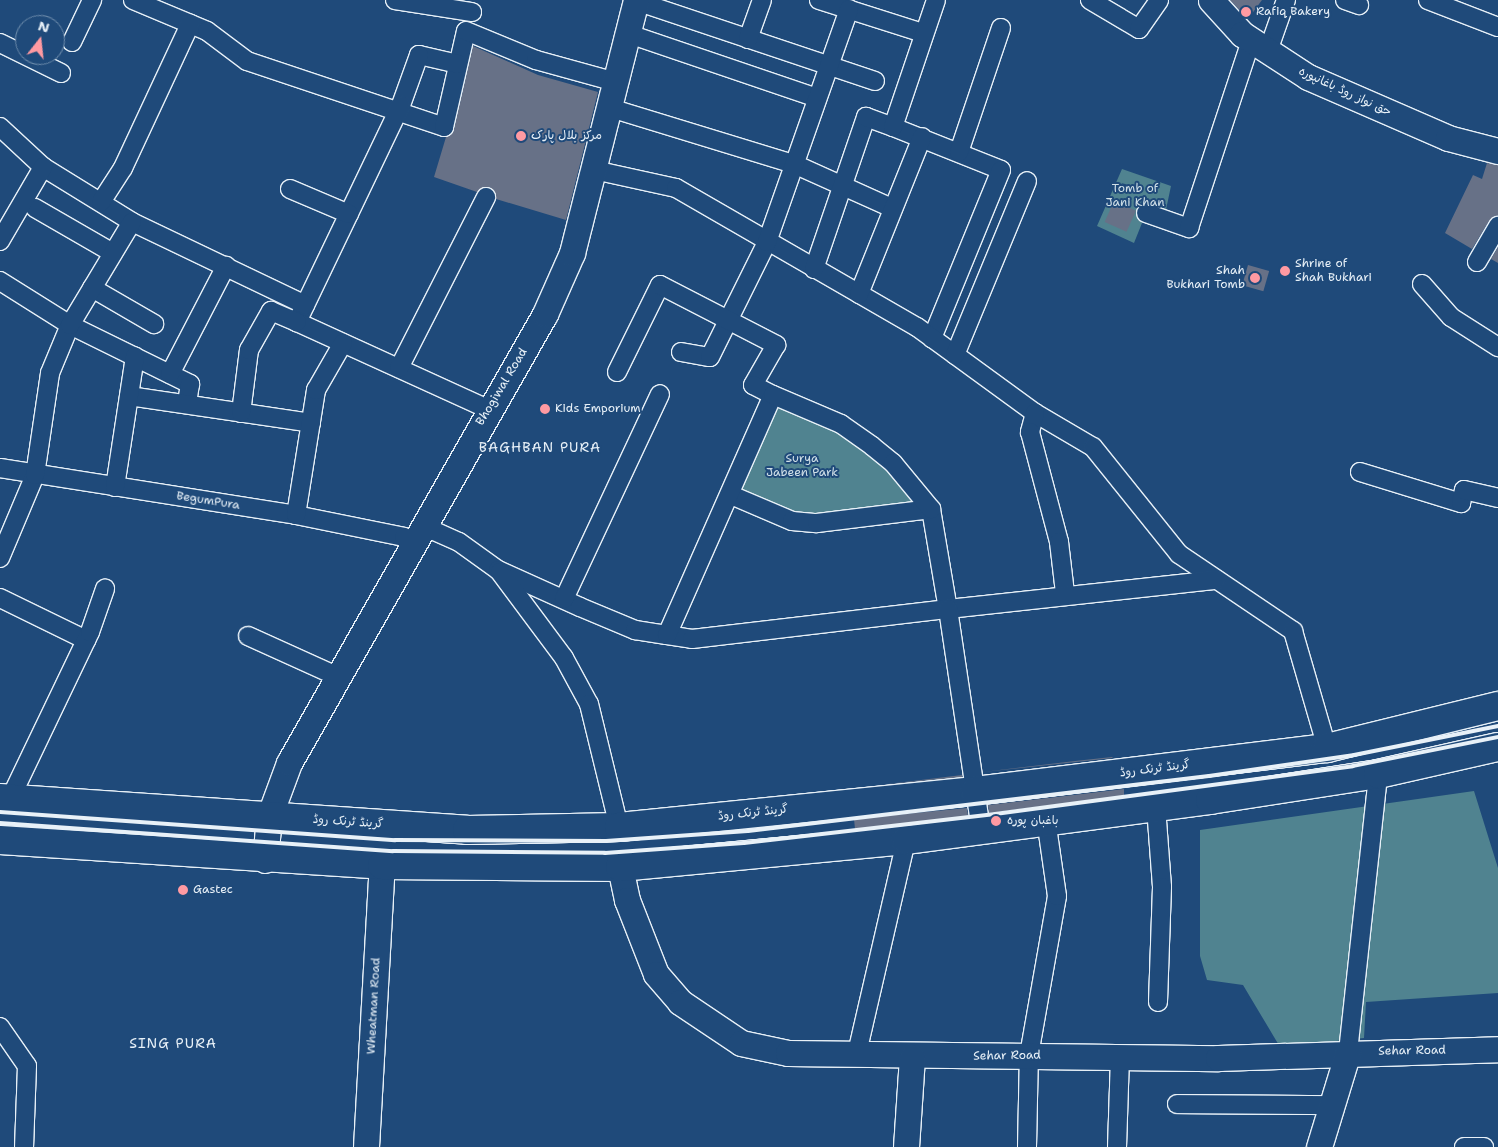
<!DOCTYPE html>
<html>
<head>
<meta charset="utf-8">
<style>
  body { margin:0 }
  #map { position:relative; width:1498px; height:1147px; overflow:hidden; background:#1f4a7a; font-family:"Shantell Sans","Playpen Sans Arabic",sans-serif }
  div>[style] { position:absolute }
  .green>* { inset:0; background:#508390 }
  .building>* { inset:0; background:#677187; transform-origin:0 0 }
  .roads { filter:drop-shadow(1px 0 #e8f1f8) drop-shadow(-1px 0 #e8f1f8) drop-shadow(0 1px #e8f1f8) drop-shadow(0 -1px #e8f1f8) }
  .street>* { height:18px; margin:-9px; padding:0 9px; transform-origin:9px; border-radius:9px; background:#1f4a7a }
  .secondary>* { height:25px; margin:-12.5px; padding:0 12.5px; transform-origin:12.5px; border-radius:12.5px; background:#1f4a7a }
  .primary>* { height:28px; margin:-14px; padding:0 14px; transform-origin:14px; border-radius:14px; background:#1f4a7a }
  .rail>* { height:4px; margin:-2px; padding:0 2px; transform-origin:2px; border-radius:2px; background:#e8f1f8 }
  .dots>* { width:14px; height:14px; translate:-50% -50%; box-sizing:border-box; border:2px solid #1f4a7a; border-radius:50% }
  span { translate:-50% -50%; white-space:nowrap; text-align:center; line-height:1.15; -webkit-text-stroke:4px #1f4a7a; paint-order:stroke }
  .poi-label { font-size:12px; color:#e8f1f8 }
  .left { translate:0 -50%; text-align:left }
  .right { translate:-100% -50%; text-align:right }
  .street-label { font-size:12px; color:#e8f1f8 }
  .park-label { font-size:12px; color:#d1e0e8 }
  .neighbourhood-label { font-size:14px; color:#e8f1f8; letter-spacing:1px }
  .north { position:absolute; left:15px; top:15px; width:50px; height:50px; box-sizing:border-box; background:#1f4a7a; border:1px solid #6f8dac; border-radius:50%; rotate:16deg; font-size:14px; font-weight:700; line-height:20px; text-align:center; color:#e8f1f8 }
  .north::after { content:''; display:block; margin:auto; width:18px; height:22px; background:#ff9aa2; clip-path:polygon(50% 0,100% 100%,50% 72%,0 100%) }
</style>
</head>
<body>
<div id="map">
  <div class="green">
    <div style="clip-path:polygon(1122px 169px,1171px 186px,1164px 219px,1146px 213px,1134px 243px,1097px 226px)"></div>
    <div style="clip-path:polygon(773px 395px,841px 424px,931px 509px,817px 523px,731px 495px)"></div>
    <div style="clip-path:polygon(1474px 791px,1498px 868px,1498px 993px,1366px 1002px,1364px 1038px,1280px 1047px,1243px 985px,1207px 980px,1200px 956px,1200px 830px)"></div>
  </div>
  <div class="building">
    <div style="clip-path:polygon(1230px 0,1262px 0,1248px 19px)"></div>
    <div style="clip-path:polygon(473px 46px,538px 75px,598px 92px,566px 220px,496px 199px,490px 187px,477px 192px,434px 177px,446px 137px,454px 129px)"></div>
    <div style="clip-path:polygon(1487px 163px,1498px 165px,1498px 215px,1489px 221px,1472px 249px,1445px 233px,1473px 175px,1482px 179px)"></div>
    <div style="left:1114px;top:201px;width:24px;height:23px;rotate:24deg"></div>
    <div style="clip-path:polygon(1498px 247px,1498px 263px,1491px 259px)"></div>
    <div style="left:1248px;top:265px;width:22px;height:21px;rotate:16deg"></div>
    <div style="clip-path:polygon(1112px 757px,1113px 758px,983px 772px,1075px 761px)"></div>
    <div style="clip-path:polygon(962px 775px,962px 777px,880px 785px)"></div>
    <div style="clip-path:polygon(1124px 789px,1124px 796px,989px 813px,988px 805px)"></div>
    <div style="clip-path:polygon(967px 808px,968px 816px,855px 829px,854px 819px)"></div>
  </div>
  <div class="roads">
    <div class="street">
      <div style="left:133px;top:0;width:80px;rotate:22.7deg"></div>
      <div style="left:207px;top:31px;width:50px;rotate:36.9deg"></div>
      <div style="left:247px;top:61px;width:208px;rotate:18.5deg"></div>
      <div style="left:444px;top:127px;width:98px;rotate:-77.1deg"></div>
      <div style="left:466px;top:31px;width:76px;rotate:22.5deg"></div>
      <div style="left:536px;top:60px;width:79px;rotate:15.4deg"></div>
      <div style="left:395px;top:0;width:78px;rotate:8.9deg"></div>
      <div style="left:819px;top:0;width:109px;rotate:17.6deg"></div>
      <div style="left:1090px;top:0;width:57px;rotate:30.6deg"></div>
      <div style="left:1139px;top:29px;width:35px;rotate:-55deg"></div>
      <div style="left:1345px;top:0;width:15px;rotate:20deg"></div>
      <div style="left:1428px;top:0;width:75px;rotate:21.1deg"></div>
      <div style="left:636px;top:1px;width:252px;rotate:18.5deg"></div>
      <div style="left:626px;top:33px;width:202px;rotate:18.8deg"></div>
      <div style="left:748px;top:39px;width:41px;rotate:-70.3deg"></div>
      <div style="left:72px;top:42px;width:47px;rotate:-64.5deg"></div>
      <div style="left:0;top:43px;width:68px;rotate:26.2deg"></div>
      <div style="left:1268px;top:51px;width:54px;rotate:-70.6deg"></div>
      <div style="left:458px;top:64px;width:40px;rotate:-167deg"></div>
      <div style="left:419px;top:55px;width:53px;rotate:109.8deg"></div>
      <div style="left:401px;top:105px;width:241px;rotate:115.6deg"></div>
      <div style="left:297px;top:322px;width:210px;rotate:24.5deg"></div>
      <div style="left:607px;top:107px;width:195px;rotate:17deg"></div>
      <div style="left:794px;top:164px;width:107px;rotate:24.2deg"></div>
      <div style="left:0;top:127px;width:59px;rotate:42.9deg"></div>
      <div style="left:43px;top:167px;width:105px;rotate:31.7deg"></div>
      <div style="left:132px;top:222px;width:192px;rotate:25.6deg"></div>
      <div style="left:893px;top:127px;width:116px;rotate:21.7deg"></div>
      <div style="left:1001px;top:170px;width:182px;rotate:112.3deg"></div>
      <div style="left:959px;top:152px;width:131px;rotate:-71.3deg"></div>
      <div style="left:594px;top:170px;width:84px;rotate:12.4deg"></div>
      <div style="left:676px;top:188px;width:278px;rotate:30deg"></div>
      <div style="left:917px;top:327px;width:146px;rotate:36.1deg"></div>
      <div style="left:1035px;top:413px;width:67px;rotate:30.4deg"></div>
      <div style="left:1093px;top:447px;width:137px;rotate:51.2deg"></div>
      <div style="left:1179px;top:554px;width:138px;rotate:34deg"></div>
      <div style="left:1293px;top:631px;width:122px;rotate:73.8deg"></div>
      <div style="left:290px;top:189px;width:64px;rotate:23deg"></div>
      <div style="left:101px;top:202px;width:40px;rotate:-57.1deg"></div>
      <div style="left:123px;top:168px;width:159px;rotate:-65deg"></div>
      <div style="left:35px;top:208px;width:90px;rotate:30deg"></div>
      <div style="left:1146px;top:213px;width:46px;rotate:19.2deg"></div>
      <div style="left:1189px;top:228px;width:198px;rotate:-71.7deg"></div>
      <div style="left:0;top:241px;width:86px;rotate:-59.8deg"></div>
      <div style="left:1477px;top:262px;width:42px;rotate:-59.7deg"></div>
      <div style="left:814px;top:269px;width:161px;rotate:-71.1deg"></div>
      <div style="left:866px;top:117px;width:29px;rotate:20deg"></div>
      <div style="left:893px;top:127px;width:134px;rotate:-71.3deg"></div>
      <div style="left:0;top:281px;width:83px;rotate:32.2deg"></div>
      <div style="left:70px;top:325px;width:134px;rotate:26.2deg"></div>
      <div style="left:190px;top:384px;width:20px;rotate:99deg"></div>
      <div style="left:1422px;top:284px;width:44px;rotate:48.7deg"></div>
      <div style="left:1451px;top:317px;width:56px;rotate:32.6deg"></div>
      <div style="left:92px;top:288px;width:72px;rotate:30.1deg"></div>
      <div style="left:859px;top:294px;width:169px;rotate:-68.1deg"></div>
      <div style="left:681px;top:352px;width:29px;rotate:10deg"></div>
      <div style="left:710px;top:357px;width:128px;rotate:-63.6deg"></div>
      <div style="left:767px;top:242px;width:247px;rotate:-70.6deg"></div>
      <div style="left:955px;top:355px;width:188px;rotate:-67.5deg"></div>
      <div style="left:399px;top:368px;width:192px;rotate:-63deg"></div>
      <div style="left:617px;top:372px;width:97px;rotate:-63.7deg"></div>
      <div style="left:660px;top:285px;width:131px;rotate:27.3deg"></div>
      <div style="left:776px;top:345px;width:46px;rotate:119.9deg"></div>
      <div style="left:753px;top:385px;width:22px;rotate:27deg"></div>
      <div style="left:170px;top:374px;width:122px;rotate:-62.6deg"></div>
      <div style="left:129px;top:396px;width:184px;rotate:8.4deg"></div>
      <div style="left:241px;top:413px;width:64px;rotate:-82.8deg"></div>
      <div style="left:249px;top:350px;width:45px;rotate:-60.6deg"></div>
      <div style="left:271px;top:311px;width:28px;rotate:23deg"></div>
      <div style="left:1035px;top:413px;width:20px;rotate:105deg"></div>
      <div style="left:1030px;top:432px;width:114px;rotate:75.2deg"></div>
      <div style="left:1059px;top:542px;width:51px;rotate:83.3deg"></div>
      <div style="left:0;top:468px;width:300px;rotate:9deg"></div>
      <div style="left:296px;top:515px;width:110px;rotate:11.5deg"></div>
      <div style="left:404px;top:537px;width:11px;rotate:34deg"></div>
      <div style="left:1360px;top:472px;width:106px;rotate:17.1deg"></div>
      <div style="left:1461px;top:503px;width:13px;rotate:-77deg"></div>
      <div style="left:1464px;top:490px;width:35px;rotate:13deg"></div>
      <div style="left:115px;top:487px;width:132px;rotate:-81.3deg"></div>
      <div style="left:731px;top:495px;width:66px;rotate:23.1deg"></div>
      <div style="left:792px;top:521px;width:25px;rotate:5deg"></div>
      <div style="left:817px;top:523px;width:115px;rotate:-7deg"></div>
      <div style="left:931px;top:509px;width:101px;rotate:80.4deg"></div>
      <div style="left:948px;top:609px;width:270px;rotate:-6.2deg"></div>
      <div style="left:296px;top:515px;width:127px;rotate:-80.9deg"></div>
      <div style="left:316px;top:390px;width:54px;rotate:-60.1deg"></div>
      <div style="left:423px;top:526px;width:39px;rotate:24deg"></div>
      <div style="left:459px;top:542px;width:48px;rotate:35.7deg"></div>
      <div style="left:498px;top:570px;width:90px;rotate:24.3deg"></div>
      <div style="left:580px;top:607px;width:60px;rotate:22.7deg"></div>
      <div style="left:635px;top:630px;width:32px;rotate:9deg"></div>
      <div style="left:667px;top:635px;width:25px;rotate:9deg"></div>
      <div style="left:692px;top:639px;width:258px;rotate:-6.7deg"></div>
      <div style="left:948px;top:609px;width:223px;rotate:81.5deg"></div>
      <div style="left:0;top:558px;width:90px;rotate:-67.1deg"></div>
      <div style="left:35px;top:475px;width:103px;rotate:-81.6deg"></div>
      <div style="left:50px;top:373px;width:52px;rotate:-67.4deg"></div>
      <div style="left:70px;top:325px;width:120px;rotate:-59deg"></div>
      <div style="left:500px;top:572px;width:107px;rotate:53.3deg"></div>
      <div style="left:564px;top:658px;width:52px;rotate:61.5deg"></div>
      <div style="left:589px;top:704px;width:127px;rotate:76.3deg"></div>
      <div style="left:0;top:598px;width:96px;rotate:26deg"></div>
      <div style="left:564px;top:599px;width:226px;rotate:-64.9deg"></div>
      <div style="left:667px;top:635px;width:262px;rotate:-66.2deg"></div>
      <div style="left:773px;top:395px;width:74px;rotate:23.1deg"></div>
      <div style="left:841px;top:424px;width:38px;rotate:35deg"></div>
      <div style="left:872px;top:446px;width:27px;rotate:39deg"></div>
      <div style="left:893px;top:463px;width:60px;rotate:50.4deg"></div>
      <div style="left:248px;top:636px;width:102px;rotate:24.3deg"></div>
      <div style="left:10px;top:799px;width:185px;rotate:-64.4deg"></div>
      <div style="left:90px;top:632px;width:46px;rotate:-70.8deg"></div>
      <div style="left:1156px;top:807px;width:80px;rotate:85.7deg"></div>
      <div style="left:1162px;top:887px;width:115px;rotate:92deg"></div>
      <div style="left:0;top:1027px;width:47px;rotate:55.3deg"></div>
      <div style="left:27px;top:1066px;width:81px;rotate:92.1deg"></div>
      <div style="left:1348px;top:1052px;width:280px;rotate:-83.8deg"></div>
      <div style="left:857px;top:1053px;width:219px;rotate:-77deg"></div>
      <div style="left:1177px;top:1104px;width:158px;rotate:0.4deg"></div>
      <div style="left:1027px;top:1147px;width:92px;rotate:-88.8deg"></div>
      <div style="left:1029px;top:1055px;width:161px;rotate:-80deg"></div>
      <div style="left:1057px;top:896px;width:77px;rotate:-98.2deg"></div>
      <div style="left:1117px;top:1147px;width:90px;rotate:-88.1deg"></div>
      <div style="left:1464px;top:1147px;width:20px"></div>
    </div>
    <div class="secondary">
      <div style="left:1211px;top:0;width:46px;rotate:47.6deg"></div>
      <div style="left:1242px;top:34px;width:79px;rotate:33.1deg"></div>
      <div style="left:1308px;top:77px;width:153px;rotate:23.5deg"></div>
      <div style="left:1448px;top:138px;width:52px;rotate:14.6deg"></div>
      <div style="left:265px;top:860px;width:43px;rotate:-84.7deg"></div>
      <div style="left:269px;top:817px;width:58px;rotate:-69.7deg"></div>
      <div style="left:289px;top:763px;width:517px;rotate:-60.31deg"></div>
      <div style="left:545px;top:314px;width:67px;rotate:-66.1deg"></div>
      <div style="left:572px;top:253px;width:261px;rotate:-75.8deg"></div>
      <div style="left:620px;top:867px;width:34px;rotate:78deg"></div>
      <div style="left:627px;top:900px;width:79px;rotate:68.6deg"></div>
      <div style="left:656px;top:974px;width:37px;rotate:49deg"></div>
      <div style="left:680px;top:1002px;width:73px;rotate:33.9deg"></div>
      <div style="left:741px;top:1043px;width:48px;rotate:12deg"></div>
      <div style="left:788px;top:1053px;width:430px;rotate:0.7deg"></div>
      <div style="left:1218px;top:1058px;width:280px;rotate:-1.8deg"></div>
      <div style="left:366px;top:1147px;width:282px;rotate:-86.8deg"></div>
      <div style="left:906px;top:1147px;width:90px;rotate:-86.2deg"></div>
      <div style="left:1319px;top:1147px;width:99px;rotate:-73deg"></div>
    </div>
    <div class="primary">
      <div style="left:0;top:798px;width:468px;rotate:3.9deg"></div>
      <div style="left:467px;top:830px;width:152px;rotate:-1.1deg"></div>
      <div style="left:619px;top:827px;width:358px;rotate:-5.8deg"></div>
      <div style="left:975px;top:791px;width:355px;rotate:-7deg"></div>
      <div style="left:1327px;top:748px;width:176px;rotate:-13.8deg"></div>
      <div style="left:0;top:840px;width:383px;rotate:3.7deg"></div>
      <div style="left:382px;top:865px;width:238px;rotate:0.5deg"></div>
      <div style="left:620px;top:867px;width:287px;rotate:-5.4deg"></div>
      <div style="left:906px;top:840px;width:307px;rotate:-7.5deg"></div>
      <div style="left:1210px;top:800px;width:170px;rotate:-8.8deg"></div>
      <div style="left:1378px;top:774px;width:123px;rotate:-12.7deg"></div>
    </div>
  </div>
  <div class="rail">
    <div style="left:0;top:812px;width:396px;rotate:4.1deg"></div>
    <div style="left:395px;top:840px;width:211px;rotate:0.3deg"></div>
    <div style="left:606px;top:841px;width:142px;rotate:-4deg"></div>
    <div style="left:748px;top:831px;width:464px;rotate:-6.8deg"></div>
    <div style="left:1209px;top:776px;width:147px;rotate:-8.2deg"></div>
    <div style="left:1354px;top:755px;width:147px;rotate:-11.4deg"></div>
    <div style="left:0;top:823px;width:394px;rotate:4.1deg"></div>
    <div style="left:393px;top:851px;width:212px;rotate:0.5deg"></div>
    <div style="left:605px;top:853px;width:139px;rotate:-4.1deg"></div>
    <div style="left:744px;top:843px;width:253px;rotate:-6.6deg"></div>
    <div style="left:995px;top:814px;width:361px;rotate:-7.6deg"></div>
    <div style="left:1353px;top:766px;width:148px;rotate:-11.3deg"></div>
  </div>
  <div class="dots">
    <div style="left:1246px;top:12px;background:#ff9aa2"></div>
    <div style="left:521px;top:136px;background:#ff9aa2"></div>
    <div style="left:1285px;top:271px;background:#ff9aa2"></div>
    <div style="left:1255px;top:278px;background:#ff9aa2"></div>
    <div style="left:545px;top:409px;background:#ff9aa2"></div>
    <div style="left:996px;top:821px;background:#ff9aa2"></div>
    <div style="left:183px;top:890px;background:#ff9aa2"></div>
  </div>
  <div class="poi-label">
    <span class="left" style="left:1256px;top:12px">Rafiq Bakery</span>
    <span class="left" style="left:531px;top:136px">مرکز بلال پارک</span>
    <span class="left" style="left:1295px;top:271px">Shrine of<br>Shah Bukhari</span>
    <span class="right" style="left:1245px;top:278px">Shah<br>Bukhari Tomb</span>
    <span class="left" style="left:555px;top:409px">Kids Emporium</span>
    <span class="left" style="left:1007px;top:821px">باغبان پورہ</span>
    <span class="left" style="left:193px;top:890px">Gastec</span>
  </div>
  <div class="street-label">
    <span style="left:1345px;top:92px;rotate:25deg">حق نواز روڈ باغانپورہ</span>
    <span style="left:502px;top:387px;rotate:-59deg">Bhogiwal Road</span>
    <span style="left:208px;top:501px;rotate:9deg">BegumPura</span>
    <span style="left:1155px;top:769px;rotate:-7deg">گرینڈ ٹرنک روڈ</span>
    <span style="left:753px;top:813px;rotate:-6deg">گرینڈ ٹرنک روڈ</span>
    <span style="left:348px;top:822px;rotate:4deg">گرینڈ ٹرنک روڈ</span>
    <span style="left:374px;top:1006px;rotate:-87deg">Wheatman Road</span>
    <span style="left:1412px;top:1051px;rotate:-1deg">Sehar Road</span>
    <span style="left:1007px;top:1056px;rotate:-1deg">Sehar Road</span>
  </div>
  <div class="park-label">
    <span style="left:1135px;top:196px">Tomb of<br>Jani Khan</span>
    <span style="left:802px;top:466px">Surya<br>Jabeen Park</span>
  </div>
  <div class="neighbourhood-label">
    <span style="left:540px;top:447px">BAGHBAN PURA</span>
    <span style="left:173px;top:1043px">SING PURA</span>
  </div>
  <div class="north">N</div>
</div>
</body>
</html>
